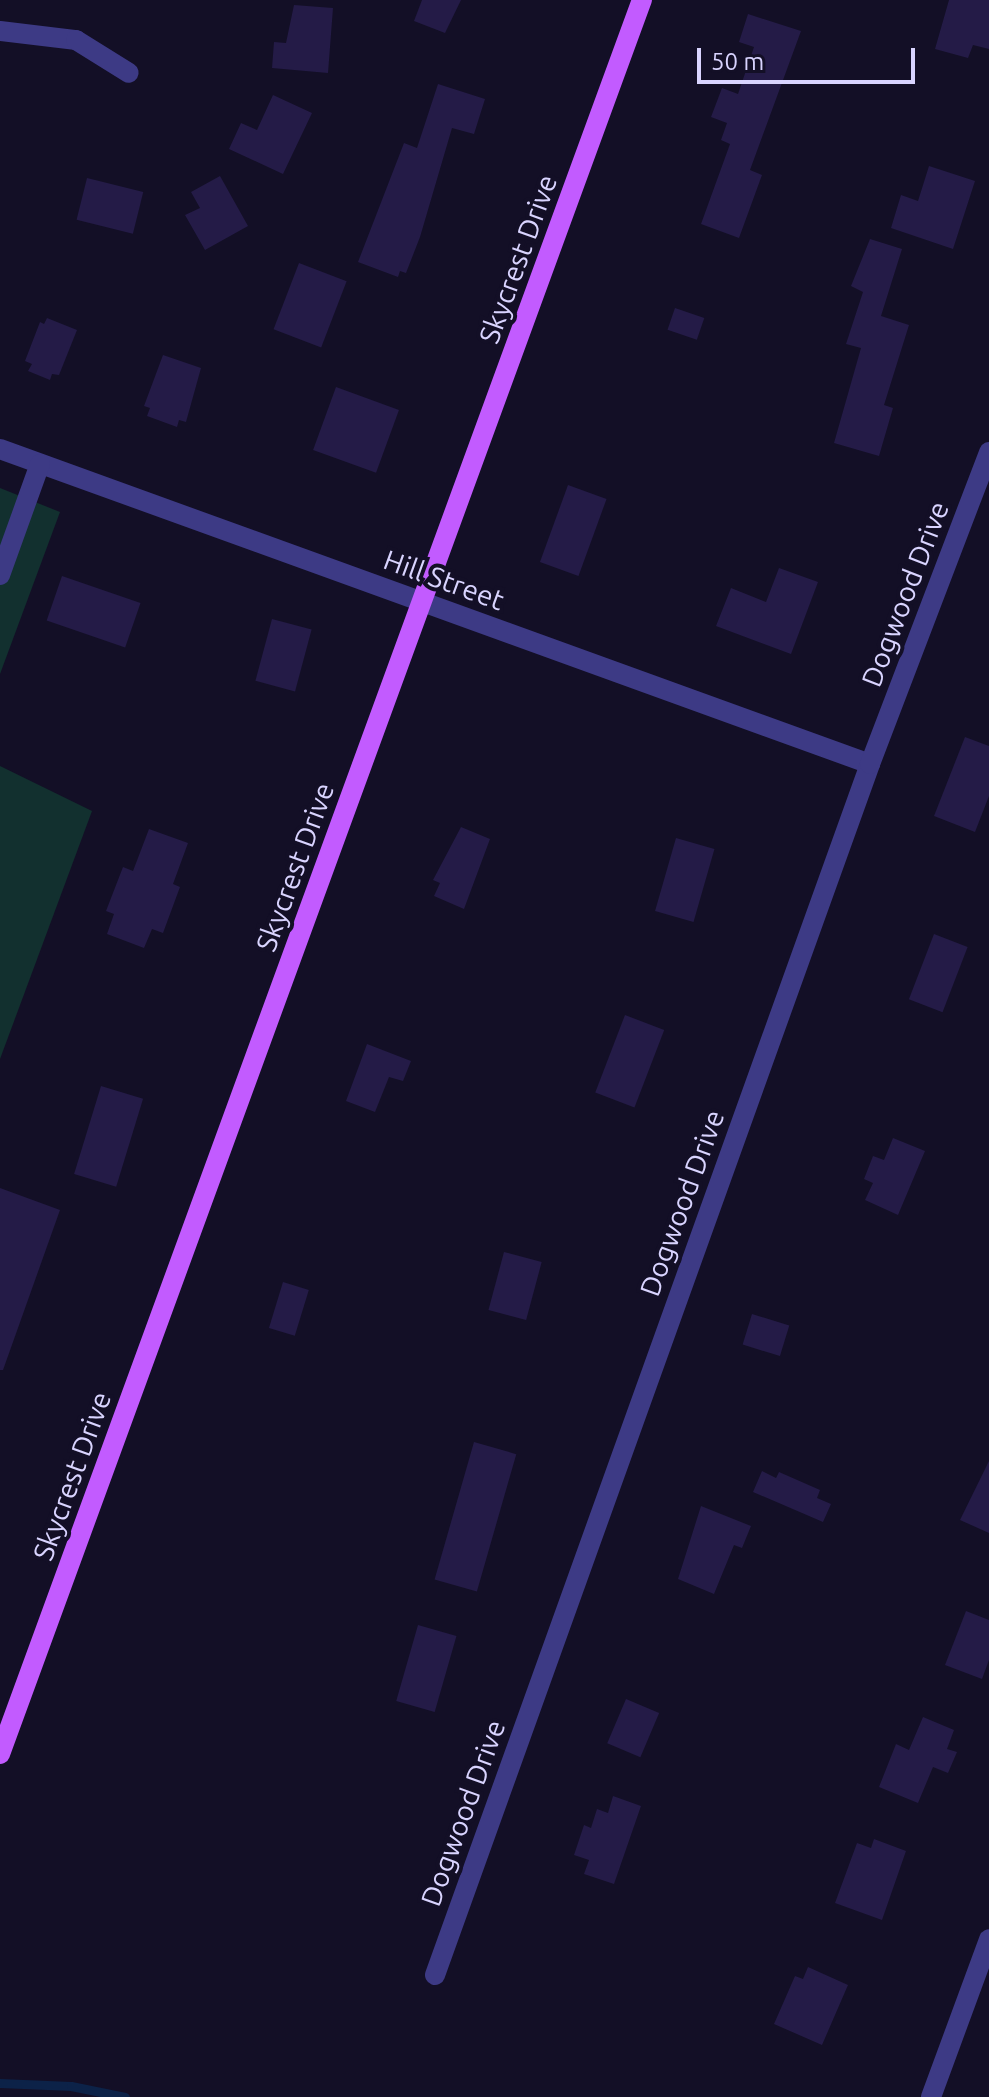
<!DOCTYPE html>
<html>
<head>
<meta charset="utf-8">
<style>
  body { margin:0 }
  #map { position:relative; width:989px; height:2097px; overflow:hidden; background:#130f26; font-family:Ubuntu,sans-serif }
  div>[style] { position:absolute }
  .green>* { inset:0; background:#12302f }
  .stream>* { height:9px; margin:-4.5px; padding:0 4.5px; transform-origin:4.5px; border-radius:4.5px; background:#0c2248 }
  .building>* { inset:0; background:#241b47; transform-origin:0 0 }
  .minor>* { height:20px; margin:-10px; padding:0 10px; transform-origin:10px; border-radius:10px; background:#3d3a85 }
  .major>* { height:20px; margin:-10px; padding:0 10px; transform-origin:10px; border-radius:10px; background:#c25bff }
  span { translate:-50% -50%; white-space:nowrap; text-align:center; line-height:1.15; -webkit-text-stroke:8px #130f26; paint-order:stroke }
  .street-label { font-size:28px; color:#d9d4ff }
  .scale { position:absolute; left:697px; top:48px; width:218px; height:36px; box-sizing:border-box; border:4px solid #d9d4ff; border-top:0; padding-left:10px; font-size:24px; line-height:28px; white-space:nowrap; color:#d9d4ff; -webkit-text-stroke:6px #130f26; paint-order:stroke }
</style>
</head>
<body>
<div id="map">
  <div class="green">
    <div style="clip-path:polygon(0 488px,60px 512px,0 674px)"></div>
    <div style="clip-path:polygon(0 766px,92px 811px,0 1059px)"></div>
  </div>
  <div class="stream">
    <div style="left:0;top:2083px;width:71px;rotate:2.4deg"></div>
    <div style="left:71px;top:2086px;width:55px;rotate:11.5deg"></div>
  </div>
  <div class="building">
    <div style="clip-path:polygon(422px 0,461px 0,445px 33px,414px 21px)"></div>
    <div style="clip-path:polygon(949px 0,989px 0,989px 49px,973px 45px,968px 58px,935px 49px)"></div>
    <div style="clip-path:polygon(294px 5px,333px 8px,328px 73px,272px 68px,274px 42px,286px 43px)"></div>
    <div style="clip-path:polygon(748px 14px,801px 31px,750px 170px,762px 175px,739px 238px,701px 224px,730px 144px,721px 140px,727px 123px,711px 117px,722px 88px,738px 94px,754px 47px,739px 42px)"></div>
    <div style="clip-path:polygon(438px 84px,485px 99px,474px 134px,452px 128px,420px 237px,406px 273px,400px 271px,398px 277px,358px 262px,404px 143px,417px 148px)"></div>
    <div style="clip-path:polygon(273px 95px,312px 113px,283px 174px,229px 149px,241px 123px,257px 130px)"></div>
    <div style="clip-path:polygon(929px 166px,975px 181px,953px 249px,891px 228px,901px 195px,918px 201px)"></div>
    <div style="clip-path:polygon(220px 176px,248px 226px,205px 250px,185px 215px,200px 208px,191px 192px)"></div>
    <div style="left:87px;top:178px;width:58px;height:43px;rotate:14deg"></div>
    <div style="clip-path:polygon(870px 239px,902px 249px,881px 316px,909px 325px,884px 405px,893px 408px,879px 456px,834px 443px,861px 348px,846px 344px,863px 292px,851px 286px)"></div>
    <div style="left:299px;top:263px;width:51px;height:71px;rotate:21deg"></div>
    <div style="left:675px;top:308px;width:31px;height:23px;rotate:19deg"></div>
    <div style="clip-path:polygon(47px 318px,77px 330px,59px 375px,52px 374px,50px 380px,28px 371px,32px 364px,25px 361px,40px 322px,44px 324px)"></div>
    <div style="clip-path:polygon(163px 355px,201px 368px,186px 422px,179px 420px,177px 427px,147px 416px,150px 408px,144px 406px)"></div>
    <div style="left:336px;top:387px;width:67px;height:67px;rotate:20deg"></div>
    <div style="left:568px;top:485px;width:41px;height:82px;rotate:20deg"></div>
    <div style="clip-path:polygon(779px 568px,818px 582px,791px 654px,716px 626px,731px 588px,766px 602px)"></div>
    <div style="left:62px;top:576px;width:83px;height:47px;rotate:19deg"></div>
    <div style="left:272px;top:619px;width:41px;height:64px;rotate:15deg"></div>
    <div style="clip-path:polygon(965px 737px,989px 746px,989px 796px,975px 832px,934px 816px)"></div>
    <div style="clip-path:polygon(461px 827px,490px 839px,464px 909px,434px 896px,440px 883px,433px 880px)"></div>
    <div style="clip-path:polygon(149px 829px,188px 843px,173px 884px,180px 887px,163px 933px,152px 929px,144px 948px,107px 934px,114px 914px,106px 911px,123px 867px,133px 871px)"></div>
    <div style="left:676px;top:838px;width:40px;height:76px;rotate:16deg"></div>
    <div style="left:934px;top:934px;width:36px;height:70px;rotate:21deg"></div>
    <div style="left:625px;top:1015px;width:42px;height:83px;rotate:21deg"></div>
    <div style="clip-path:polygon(367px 1044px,411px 1061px,403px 1081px,389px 1077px,375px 1112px,346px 1101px)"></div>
    <div style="left:101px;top:1086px;width:44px;height:92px;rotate:17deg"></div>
    <div style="clip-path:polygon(893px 1138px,925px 1151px,898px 1215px,865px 1200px,873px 1183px,864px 1179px,873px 1156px,884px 1160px)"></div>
    <div style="clip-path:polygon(0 1188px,60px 1210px,3px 1370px,0 1370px)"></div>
    <div style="left:504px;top:1252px;width:39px;height:60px;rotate:15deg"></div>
    <div style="left:283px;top:1282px;width:27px;height:48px;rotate:17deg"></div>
    <div style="left:752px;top:1314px;width:39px;height:32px;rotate:17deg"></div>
    <div style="left:474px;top:1442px;width:44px;height:143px;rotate:16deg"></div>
    <div style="clip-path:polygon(989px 1461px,989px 1533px,960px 1520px)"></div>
    <div style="clip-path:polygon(762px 1471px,776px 1478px,779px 1472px,820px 1490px,817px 1498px,831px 1504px,823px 1522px,753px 1492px)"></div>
    <div style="clip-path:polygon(701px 1506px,751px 1526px,742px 1548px,734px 1545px,714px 1594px,678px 1579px)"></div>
    <div style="clip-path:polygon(966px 1611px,989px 1620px,989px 1660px,982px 1679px,945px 1665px)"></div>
    <div style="left:418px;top:1625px;width:40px;height:79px;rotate:16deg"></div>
    <div style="left:626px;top:1699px;width:36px;height:48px;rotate:23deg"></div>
    <div style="clip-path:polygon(923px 1717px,954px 1730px,947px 1749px,957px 1752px,948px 1773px,933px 1767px,918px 1803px,879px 1787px,896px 1744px,909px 1750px)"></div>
    <div style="clip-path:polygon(613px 1796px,641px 1806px,614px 1884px,584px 1874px,589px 1860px,574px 1855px,584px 1825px,591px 1828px,597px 1809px,608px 1813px)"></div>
    <div style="clip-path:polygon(874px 1839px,906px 1851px,882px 1920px,835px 1903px,857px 1843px,871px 1848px)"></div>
    <div style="clip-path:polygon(808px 1967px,848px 1985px,822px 2045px,774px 2024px,795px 1976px,803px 1979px)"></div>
  </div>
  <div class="minor">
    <div style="left:0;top:31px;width:77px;rotate:6.8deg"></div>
    <div style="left:76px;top:40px;width:62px;rotate:31.9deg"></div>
    <div style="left:0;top:449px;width:925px;rotate:19.9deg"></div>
    <div style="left:0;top:575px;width:118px;rotate:-70.2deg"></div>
    <div style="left:435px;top:1975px;width:1287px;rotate:-70.24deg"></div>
    <div style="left:870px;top:764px;width:334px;rotate:-69.1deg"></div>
    <div style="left:931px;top:2097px;width:168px;rotate:-69.8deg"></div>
  </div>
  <div class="major">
    <div style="left:0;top:1754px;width:1868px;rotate:-69.9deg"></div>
  </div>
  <div class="street-label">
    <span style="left:518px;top:259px;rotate:-70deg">Skycrest Drive</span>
    <span style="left:444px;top:580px;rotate:20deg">Hill Street</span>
    <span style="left:905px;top:594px;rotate:-69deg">Dogwood Drive</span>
    <span style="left:295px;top:867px;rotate:-70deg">Skycrest Drive</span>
    <span style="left:682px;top:1203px;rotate:-70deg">Dogwood Drive</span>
    <span style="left:72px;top:1476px;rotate:-70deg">Skycrest Drive</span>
    <span style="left:463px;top:1813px;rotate:-70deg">Dogwood Drive</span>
  </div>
  <div class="scale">50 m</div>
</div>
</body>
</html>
